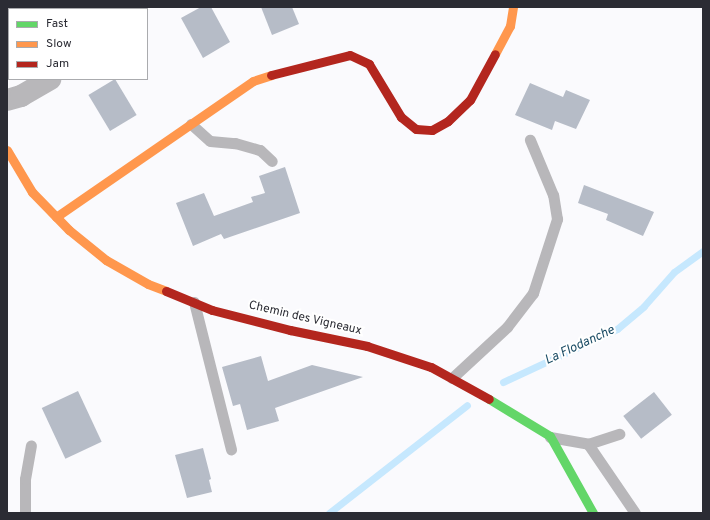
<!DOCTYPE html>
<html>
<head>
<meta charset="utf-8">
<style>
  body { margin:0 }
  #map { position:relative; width:710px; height:520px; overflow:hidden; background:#fafafd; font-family:Overpass,sans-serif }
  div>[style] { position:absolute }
  .stream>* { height:7px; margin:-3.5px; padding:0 3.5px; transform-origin:3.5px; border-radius:3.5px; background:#c6e8fe }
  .building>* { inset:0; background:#b6bcc7; transform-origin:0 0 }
  .lane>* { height:11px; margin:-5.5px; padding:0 5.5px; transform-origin:5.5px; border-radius:5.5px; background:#b8b7ba }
  .street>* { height:22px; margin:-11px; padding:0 11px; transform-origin:11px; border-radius:11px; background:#b8b7ba }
  .fast>* { height:9px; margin:-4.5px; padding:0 4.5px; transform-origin:4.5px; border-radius:4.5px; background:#63d668 }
  .slow>* { height:9px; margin:-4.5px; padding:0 4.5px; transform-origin:4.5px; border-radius:4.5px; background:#ff974d }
  .jam>* { height:9px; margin:-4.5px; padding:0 4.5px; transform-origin:4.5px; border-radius:4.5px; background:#b3261e }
  span { translate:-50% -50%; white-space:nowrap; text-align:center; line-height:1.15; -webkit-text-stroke:4px #fff; paint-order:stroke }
  .street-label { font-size:12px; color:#2b2c34 }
  .water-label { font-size:13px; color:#1b4c65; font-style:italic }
  .frame { position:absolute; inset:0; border:8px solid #2b2c34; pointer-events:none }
  .legend { position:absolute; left:8px; top:8px; width:140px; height:72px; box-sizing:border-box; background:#fff; border:1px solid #aaabae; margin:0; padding:5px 7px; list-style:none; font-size:12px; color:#2b2c34 }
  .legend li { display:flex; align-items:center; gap:8px; height:20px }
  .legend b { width:20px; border:1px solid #aaabae }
</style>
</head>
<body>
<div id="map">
  <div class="stream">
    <div style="left:503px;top:382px;width:126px;rotate:-24.9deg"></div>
    <div style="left:617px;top:329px;width:35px;rotate:-40deg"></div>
    <div style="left:644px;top:306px;width:45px;rotate:-48.6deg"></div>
    <div style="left:674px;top:272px;width:36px;rotate:-36deg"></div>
    <div style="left:329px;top:513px;width:175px;rotate:-38deg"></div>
  </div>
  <div class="building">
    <div style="clip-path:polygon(201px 7px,211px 7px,230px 42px,203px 58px,181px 18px)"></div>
    <div style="clip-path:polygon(261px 7px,292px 7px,299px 24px,272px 35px)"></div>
    <div style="left:115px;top:79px;width:42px;height:31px;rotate:59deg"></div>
    <div style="clip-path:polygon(530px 83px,563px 97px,566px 90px,590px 100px,576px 129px,555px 121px,552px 130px,515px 115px)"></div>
    <div style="clip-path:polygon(285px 167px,300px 213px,224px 239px,221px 234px,193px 246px,176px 203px,204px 193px,214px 216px,253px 202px,251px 197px,265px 193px,259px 176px)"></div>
    <div style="clip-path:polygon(584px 185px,654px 212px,643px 236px,606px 220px,608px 214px,578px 203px)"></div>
    <div style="clip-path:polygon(261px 356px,268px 381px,312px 365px,363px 377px,275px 408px,279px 421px,247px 430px,240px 404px,233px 406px,222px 367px)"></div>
    <div style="left:78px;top:391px;width:56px;height:40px;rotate:65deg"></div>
    <div style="left:654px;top:392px;width:29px;height:39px;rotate:52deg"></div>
    <div style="clip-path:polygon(203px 448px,211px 479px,209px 480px,212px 492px,187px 498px,175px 455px)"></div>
  </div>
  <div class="lane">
    <div style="left:134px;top:9px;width:4px;rotate:-34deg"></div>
    <div style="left:191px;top:124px;width:25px;rotate:42deg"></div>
    <div style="left:210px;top:141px;width:25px;rotate:5deg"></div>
    <div style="left:235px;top:143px;width:26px;rotate:16deg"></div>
    <div style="left:260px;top:150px;width:16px;rotate:43deg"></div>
    <div style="left:194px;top:302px;width:152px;rotate:75.9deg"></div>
    <div style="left:452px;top:378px;width:75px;rotate:-42.8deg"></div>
    <div style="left:507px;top:327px;width:43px;rotate:-52.6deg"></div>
    <div style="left:533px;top:293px;width:78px;rotate:-72deg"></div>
    <div style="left:557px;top:219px;width:24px;rotate:-99deg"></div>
    <div style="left:553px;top:195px;width:60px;rotate:-112.7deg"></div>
    <div style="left:550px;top:437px;width:39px;rotate:10deg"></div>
    <div style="left:588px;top:444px;width:33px;rotate:-18deg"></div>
    <div style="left:588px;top:444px;width:83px;rotate:55.7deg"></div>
    <div style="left:25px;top:513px;width:34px;rotate:-90deg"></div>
    <div style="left:25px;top:479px;width:34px;rotate:-80deg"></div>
  </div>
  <div class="street">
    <div style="left:98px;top:7px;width:2px;rotate:63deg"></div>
    <div style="left:7px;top:100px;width:15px;rotate:-16deg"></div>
    <div style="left:21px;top:96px;width:34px;rotate:-30deg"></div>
  </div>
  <div class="fast">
    <div style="left:489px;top:399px;width:71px;rotate:31.2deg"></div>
    <div style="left:550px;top:436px;width:88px;rotate:60.8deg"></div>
  </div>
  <div class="slow">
    <div style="left:495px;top:54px;width:32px;rotate:-62deg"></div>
    <div style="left:510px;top:26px;width:19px;rotate:-81deg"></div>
    <div style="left:7px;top:150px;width:49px;rotate:59.2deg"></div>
    <div style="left:32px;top:192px;width:53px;rotate:45.8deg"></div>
    <div style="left:69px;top:230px;width:48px;rotate:39deg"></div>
    <div style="left:106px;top:260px;width:48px;rotate:29.7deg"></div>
    <div style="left:148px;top:284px;width:19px;rotate:21deg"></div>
    <div style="left:56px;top:217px;width:239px;rotate:-34.6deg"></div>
    <div style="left:253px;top:81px;width:19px;rotate:-18deg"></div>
  </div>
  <div class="jam">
    <div style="left:271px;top:75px;width:81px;rotate:-14.2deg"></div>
    <div style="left:350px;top:55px;width:21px;rotate:25deg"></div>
    <div style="left:369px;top:64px;width:62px;rotate:58.9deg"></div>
    <div style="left:401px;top:117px;width:19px;rotate:39deg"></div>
    <div style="left:416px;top:129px;width:16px;rotate:4deg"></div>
    <div style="left:432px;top:130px;width:18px;rotate:-29deg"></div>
    <div style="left:448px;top:121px;width:30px;rotate:-44deg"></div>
    <div style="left:470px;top:100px;width:52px;rotate:-61.5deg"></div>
    <div style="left:166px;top:291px;width:50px;rotate:22.4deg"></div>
    <div style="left:212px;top:310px;width:81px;rotate:14.4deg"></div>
    <div style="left:290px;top:330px;width:79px;rotate:11.7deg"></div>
    <div style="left:367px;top:346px;width:67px;rotate:18.2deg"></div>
    <div style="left:431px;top:367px;width:66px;rotate:28.9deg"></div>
  </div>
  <div class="street-label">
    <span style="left:305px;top:319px;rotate:13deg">Chemin des Vigneaux</span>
  </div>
  <div class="water-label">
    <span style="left:580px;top:346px;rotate:-25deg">La Flodanche</span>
  </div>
  <div class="frame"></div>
  <ul class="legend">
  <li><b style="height:5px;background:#63d668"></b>Fast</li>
  <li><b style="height:5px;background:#ff974d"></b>Slow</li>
  <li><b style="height:5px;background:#b3261e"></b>Jam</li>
  </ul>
</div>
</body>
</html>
